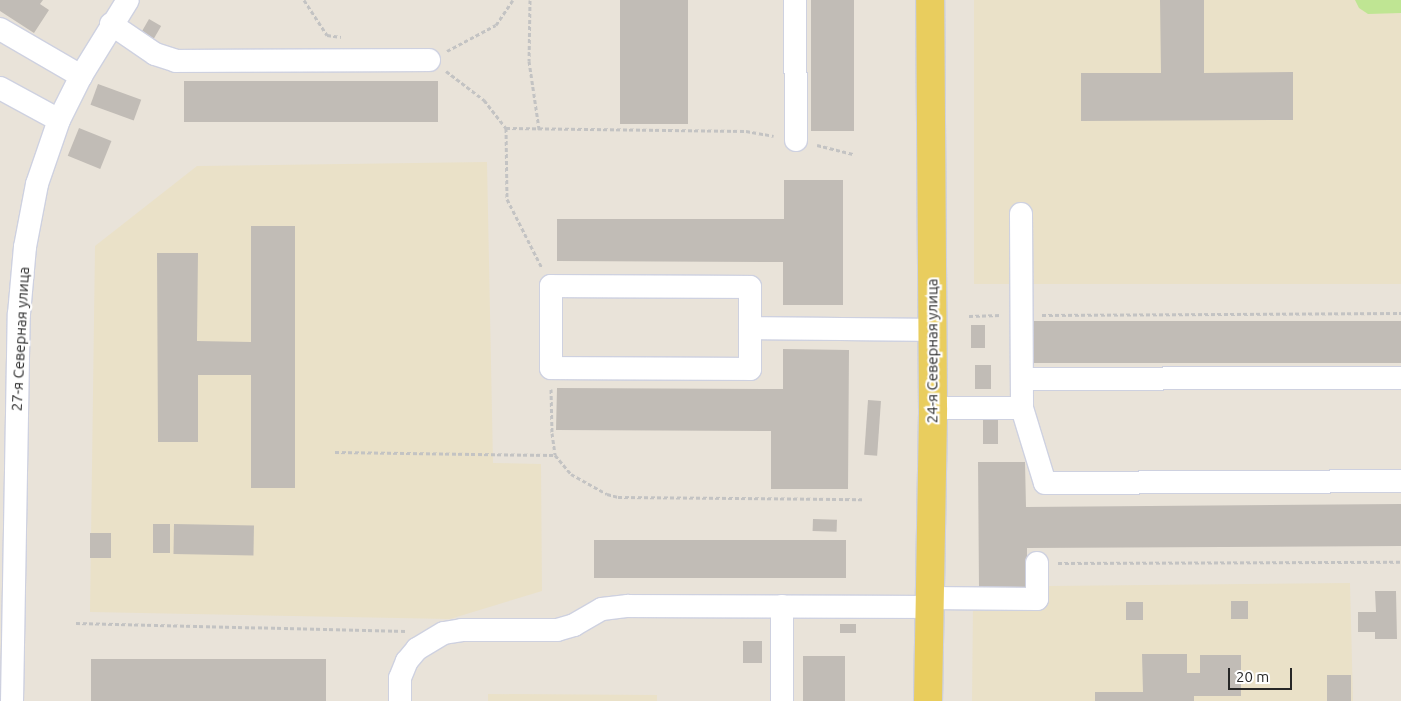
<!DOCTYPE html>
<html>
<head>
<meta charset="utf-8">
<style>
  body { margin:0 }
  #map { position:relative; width:1401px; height:701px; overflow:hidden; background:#e9e3d9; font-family:Ubuntu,sans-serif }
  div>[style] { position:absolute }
  .education>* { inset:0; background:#eae1c8; transform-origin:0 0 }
  .pitch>* { inset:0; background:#bfe593 }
  .building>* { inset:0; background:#c1bcb6; transform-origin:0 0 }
  .path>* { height:3px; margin-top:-1.5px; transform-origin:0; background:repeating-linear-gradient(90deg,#c3c3c3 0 4px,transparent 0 6.5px) }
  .roads { filter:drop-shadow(1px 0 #ced1e0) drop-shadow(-1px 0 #ced1e0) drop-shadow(0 1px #ced1e0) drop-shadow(0 -1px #ced1e0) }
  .minor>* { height:22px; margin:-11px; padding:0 11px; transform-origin:11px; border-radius:11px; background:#fff }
  .major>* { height:28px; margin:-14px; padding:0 14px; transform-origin:14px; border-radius:14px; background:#e9cd5e }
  span { translate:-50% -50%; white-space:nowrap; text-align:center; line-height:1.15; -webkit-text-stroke:4.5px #fff; paint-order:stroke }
  .street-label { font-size:15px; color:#272727 }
  .scale { position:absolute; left:1228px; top:668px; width:64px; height:22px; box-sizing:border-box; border:2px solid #272727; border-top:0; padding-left:6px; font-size:15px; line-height:18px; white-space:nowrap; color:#272727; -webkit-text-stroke:4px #fff; paint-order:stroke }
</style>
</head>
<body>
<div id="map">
  <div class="education">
    <div style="left:974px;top:0;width:427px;height:284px"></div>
    <div style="clip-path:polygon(487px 162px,493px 463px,541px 464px,542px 591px,450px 619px,90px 612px,95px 246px,197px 166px)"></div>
    <div style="clip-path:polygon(1350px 583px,1353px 701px,972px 701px,973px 604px,1048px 605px,1048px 586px)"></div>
    <div style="clip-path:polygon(488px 694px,657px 695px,657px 701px,488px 701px)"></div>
  </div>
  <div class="pitch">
    <div style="clip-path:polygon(1355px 0,1401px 0,1401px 13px,1368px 14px,1359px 8px)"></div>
  </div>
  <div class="building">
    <div style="clip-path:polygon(0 0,43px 0,40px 4px,49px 10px,34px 33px,0 11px)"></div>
    <div style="left:620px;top:0;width:68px;height:124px"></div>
    <div style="left:811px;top:0;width:43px;height:131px"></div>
    <div style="clip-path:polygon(1160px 0,1204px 0,1204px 73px,1293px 72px,1293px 120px,1081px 121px,1081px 73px,1161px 73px)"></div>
    <div style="left:149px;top:19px;width:14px;height:21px;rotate:30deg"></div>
    <div style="left:184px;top:81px;width:254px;height:41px"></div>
    <div style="left:98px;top:84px;width:46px;height:22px;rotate:20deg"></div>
    <div style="left:79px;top:128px;width:35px;height:30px;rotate:22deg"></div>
    <div style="clip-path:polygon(784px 180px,843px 180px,843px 305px,783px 305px,783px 262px,557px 261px,557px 219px,784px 219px)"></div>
    <div style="clip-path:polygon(251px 226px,295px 226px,295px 488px,251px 488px,251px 375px,198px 375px,198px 442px,158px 442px,157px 253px,198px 253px,197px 341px,251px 342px)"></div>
    <div style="left:1401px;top:321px;width:42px;height:371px;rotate:90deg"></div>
    <div style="left:971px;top:325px;width:14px;height:23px"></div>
    <div style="clip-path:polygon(783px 349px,849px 350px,848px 489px,771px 489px,771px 431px,556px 430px,557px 388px,783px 389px)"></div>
    <div style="left:975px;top:365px;width:16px;height:24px"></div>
    <div style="left:868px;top:400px;width:13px;height:55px;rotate:4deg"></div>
    <div style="left:983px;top:420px;width:15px;height:24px"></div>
    <div style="clip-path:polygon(978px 462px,1025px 462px,1026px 507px,1401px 504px,1401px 546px,1027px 548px,1027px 587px,979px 587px)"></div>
    <div style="left:813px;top:519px;width:24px;height:12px;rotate:2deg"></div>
    <div style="left:153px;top:524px;width:17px;height:29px"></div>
    <div style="left:174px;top:524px;width:80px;height:30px;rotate:1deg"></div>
    <div style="left:90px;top:533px;width:21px;height:25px"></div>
    <div style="left:594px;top:540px;width:252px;height:38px"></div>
    <div style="clip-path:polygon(1375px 591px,1396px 591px,1397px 639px,1375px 639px,1375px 632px,1358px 632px,1358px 612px,1376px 612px)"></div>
    <div style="left:1231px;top:601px;width:17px;height:18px"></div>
    <div style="left:1126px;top:602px;width:17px;height:18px"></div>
    <div style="left:840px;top:624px;width:16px;height:9px"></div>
    <div style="left:743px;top:641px;width:19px;height:22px"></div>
    <div style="clip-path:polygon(1142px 654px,1187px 654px,1187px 673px,1200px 673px,1200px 655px,1241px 655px,1241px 696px,1194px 696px,1194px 701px,1095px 701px,1095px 692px,1143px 692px)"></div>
    <div style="left:803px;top:656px;width:42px;height:45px"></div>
    <div style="left:91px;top:659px;width:235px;height:42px"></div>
    <div style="left:1327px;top:675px;width:24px;height:26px"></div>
  </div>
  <div class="path">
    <div style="left:304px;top:0;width:42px;rotate:56.7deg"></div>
    <div style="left:327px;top:35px;width:14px;rotate:8deg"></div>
    <div style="left:530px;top:0;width:61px;rotate:90.9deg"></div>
    <div style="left:529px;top:61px;width:69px;rotate:81.6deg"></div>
    <div style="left:447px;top:51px;width:55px;rotate:-28deg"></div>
    <div style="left:496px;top:25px;width:30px;rotate:-56deg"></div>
    <div style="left:446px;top:71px;width:48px;rotate:37.3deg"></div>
    <div style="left:484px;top:100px;width:36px;rotate:52deg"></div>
    <div style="left:506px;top:128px;width:240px;rotate:0.7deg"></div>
    <div style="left:746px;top:131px;width:28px;rotate:10deg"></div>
    <div style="left:506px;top:128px;width:71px;rotate:89.2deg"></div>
    <div style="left:507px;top:199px;width:77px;rotate:63.1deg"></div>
    <div style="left:817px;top:145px;width:37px;rotate:14deg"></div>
    <div style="left:1042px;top:315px;width:359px;rotate:-0.3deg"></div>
    <div style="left:969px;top:316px;width:32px;rotate:-2deg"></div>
    <div style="left:551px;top:389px;width:44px;rotate:88.7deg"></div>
    <div style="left:552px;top:433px;width:22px;rotate:82deg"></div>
    <div style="left:555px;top:455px;width:25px;rotate:50deg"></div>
    <div style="left:571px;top:474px;width:41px;rotate:29.1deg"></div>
    <div style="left:607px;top:494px;width:11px;rotate:15deg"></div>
    <div style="left:618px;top:497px;width:244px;rotate:0.5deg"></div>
    <div style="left:335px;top:452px;width:220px;rotate:0.8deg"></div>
    <div style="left:1058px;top:563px;width:343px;rotate:-0.2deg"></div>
    <div style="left:76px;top:623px;width:330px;rotate:1.4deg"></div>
  </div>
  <div class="roads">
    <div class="minor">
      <div style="left:795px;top:0;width:140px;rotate:89.6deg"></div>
      <div style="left:111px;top:24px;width:53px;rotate:34.3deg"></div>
      <div style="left:155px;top:54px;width:22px;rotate:18deg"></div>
      <div style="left:176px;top:61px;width:253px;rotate:-0.2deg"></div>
      <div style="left:0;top:29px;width:94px;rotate:30.1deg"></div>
      <div style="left:0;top:88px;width:67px;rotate:28.5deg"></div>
      <div style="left:1021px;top:214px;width:194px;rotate:89.7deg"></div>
      <div style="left:1022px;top:408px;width:78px;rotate:73deg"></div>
      <div style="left:1045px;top:483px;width:356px;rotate:-0.3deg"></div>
      <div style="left:551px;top:286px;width:199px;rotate:0.3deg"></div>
      <div style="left:750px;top:287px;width:82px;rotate:90deg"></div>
      <div style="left:750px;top:369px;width:199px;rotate:-179.7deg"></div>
      <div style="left:551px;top:368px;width:82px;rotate:-90deg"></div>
      <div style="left:750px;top:328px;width:182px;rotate:0.6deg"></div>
      <div style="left:1023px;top:379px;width:378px;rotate:-0.2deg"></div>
      <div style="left:933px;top:408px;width:89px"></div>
      <div style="left:929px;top:598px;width:108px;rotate:0.5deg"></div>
      <div style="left:1037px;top:599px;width:36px;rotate:-90deg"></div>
      <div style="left:12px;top:701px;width:387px;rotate:-89deg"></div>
      <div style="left:19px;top:314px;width:67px;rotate:-84.9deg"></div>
      <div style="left:25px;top:247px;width:64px;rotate:-79.2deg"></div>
      <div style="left:37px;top:184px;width:68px;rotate:-71deg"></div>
      <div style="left:59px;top:120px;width:49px;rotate:-63.4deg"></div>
      <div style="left:81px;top:76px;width:89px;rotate:-58.3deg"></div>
      <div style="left:400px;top:701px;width:23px;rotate:-90deg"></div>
      <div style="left:400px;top:678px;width:18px;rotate:-68deg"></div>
      <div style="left:407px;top:661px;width:16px;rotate:-50deg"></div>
      <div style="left:417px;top:649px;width:31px;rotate:-31deg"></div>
      <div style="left:444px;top:633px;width:18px;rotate:-9deg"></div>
      <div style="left:462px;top:630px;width:95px"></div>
      <div style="left:557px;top:630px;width:18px;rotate:-16deg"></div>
      <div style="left:574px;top:625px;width:32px;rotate:-30deg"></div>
      <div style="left:602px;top:609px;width:26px;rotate:-7deg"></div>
      <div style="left:628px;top:606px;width:301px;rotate:0.2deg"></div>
      <div style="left:782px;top:701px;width:95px;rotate:-90deg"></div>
    </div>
    <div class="major">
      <div style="left:928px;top:701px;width:293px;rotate:-89deg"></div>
      <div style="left:933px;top:408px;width:408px;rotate:-90.4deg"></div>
    </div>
  </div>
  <div class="street-label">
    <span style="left:20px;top:339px;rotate:-87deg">27-я Северная улица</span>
    <span style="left:932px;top:351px;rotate:-90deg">24-я Северная улица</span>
  </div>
  <div class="scale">20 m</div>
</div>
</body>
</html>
